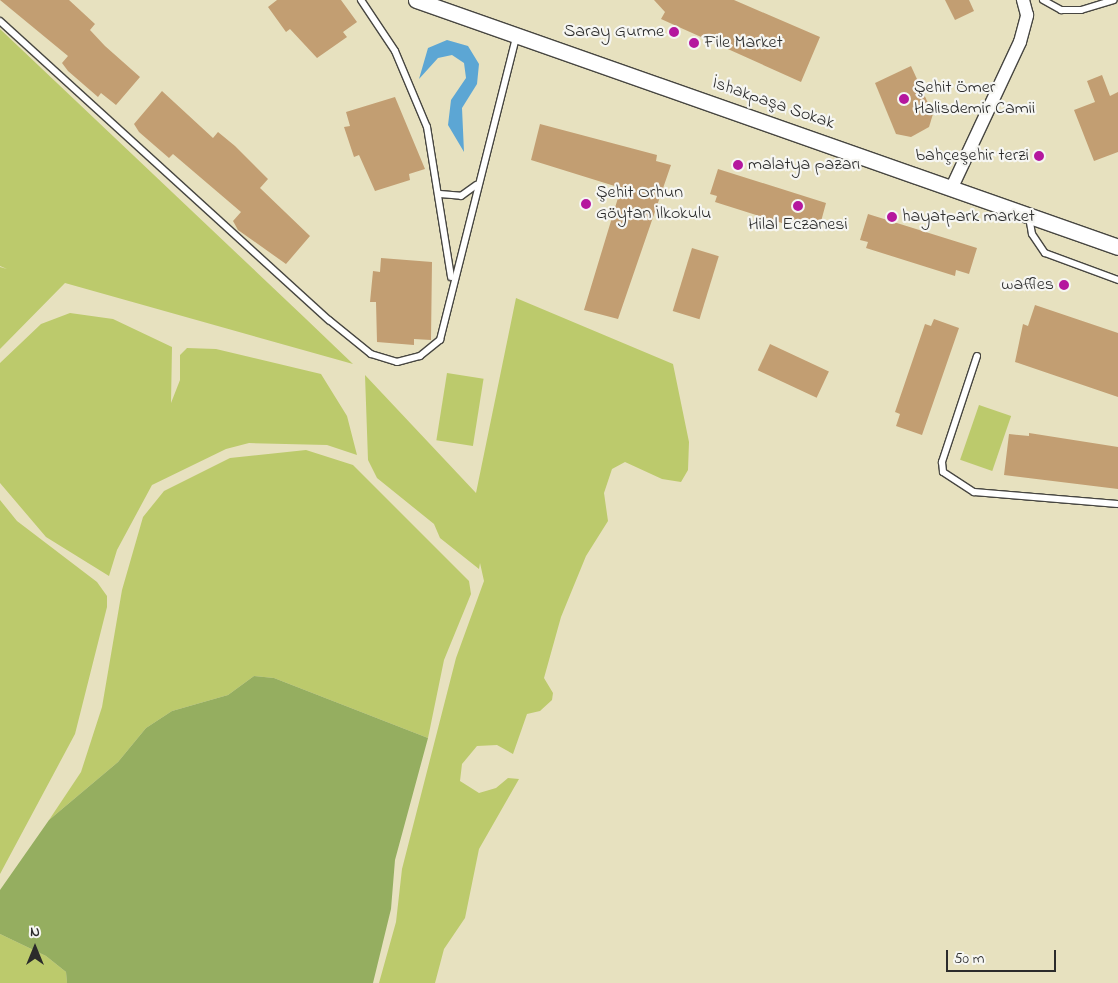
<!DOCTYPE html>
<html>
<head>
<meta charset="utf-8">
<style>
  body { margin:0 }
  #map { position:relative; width:1118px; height:983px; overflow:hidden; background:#e7e1bf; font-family:"Indie Flower",sans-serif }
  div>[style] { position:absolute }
  .green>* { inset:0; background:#bcca6c; transform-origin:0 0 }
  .forest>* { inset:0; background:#95ae60 }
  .water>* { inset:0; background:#5ca6d4 }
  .building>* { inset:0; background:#c29e72; transform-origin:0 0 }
  .roads { filter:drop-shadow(1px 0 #474641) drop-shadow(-1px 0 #474641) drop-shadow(0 1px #474641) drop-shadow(0 -1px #474641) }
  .service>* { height:6px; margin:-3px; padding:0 3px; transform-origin:3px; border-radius:3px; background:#fff }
  .minor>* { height:12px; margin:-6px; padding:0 6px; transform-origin:6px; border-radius:6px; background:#fff }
  .tertiary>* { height:15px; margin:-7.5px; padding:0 7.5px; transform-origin:7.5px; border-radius:7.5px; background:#fff }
  .dots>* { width:14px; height:14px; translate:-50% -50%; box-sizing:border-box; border:2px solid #f6f6f2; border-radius:50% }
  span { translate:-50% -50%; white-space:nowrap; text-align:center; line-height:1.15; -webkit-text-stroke:4.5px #f6f6f2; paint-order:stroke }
  .poi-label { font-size:18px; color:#2b2b2b }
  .right { translate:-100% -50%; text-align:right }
  .left { translate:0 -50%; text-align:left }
  .street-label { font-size:18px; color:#2b2b2b }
  .north { position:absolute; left:10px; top:923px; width:50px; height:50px; -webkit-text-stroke:4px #f6f6f2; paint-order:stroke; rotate:0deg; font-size:14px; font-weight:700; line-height:20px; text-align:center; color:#2b2b2b }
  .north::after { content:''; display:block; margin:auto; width:18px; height:22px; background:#2b2b2b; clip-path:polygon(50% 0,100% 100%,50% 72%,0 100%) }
  .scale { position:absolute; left:946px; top:950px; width:110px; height:22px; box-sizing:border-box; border:2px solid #2b2b2b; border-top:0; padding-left:6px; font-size:15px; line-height:18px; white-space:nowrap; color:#2b2b2b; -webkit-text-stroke:4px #f6f6f2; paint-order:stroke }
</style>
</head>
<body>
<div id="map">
  <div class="green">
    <div style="clip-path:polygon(0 29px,306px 319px,353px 364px,65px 283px,0 349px,0 267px,7px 269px,0 266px)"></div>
    <div style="clip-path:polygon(516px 298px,673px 364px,689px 442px,688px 470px,681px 482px,662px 479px,625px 462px,612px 469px,604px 493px,608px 521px,586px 556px,561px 617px,544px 678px,553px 693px,552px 700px,540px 711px,527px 714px,513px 754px,497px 745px,477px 746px,462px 764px,460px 781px,479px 793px,496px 788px,508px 778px,519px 779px,479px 849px,465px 918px,444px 949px,435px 983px,379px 983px,396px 922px,402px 869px,456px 658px,484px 581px,480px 563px,479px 569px,440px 538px,434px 524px,377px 478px,368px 460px,365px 375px,476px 493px)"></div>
    <div style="clip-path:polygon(70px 313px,113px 319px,172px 347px,171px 403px,180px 380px,180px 355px,187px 348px,216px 349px,321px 374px,347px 416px,357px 455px,327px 445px,249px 443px,226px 449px,152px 485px,117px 550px,109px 576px,46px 537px,0 483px,0 363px,41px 324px)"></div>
    <div style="left:447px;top:373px;width:37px;height:68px;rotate:9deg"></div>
    <div style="left:979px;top:405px;width:34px;height:58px;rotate:19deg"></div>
    <div style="clip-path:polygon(306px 450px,353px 465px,469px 581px,471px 594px,444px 660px,428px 738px,274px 678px,254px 676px,228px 695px,172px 711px,146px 728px,118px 762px,49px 820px,81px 772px,102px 707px,122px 590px,143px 517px,164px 491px,230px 458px)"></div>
    <div style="clip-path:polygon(0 500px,17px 521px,97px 582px,107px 596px,107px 607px,75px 734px,0 874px)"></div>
    <div style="clip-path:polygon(0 934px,46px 956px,66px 972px,67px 983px,0 983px)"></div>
  </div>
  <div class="forest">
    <div style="clip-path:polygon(254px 676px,274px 678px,428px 738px,395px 860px,391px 909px,373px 983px,67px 983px,66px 972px,46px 956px,0 934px,0 890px,49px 820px,118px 762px,146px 728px,172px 711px,228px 695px)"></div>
  </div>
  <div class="water">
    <div style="clip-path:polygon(447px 40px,468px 46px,479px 64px,477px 84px,462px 108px,464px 152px,448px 125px,451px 100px,466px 78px,464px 63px,452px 55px,438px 58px,419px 79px,428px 48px)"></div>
  </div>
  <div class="building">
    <div style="clip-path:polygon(0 0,69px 0,95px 24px,90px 30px,105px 46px,140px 77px,116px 105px,101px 93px,98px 97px,68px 71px,62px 63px,68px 56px)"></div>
    <div style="clip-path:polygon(277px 0,341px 0,357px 22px,343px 32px,347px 37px,317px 58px,290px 29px,286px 32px,268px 7px)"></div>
    <div style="clip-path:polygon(654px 0,734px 0,820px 37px,801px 82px,661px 19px,665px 12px)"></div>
    <div style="clip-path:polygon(945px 0,969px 0,974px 11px,955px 20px)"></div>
    <div style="clip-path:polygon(911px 66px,933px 114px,929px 127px,911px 137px,896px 134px,875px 83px)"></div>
    <div style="clip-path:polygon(1102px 75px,1110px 96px,1118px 92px,1118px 152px,1094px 161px,1074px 110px,1095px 102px,1087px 81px)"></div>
    <div style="clip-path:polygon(162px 91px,213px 138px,218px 132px,235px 146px,268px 179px,260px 188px,310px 236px,286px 264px,238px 230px,233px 221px,241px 212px,173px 154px,169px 158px,139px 132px,134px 124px)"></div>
    <div style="clip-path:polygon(395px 97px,425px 169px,409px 174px,410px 180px,375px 191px,359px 155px,354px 157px,344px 127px,350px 126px,346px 112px)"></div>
    <div style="clip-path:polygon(540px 124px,657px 155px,656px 161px,671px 165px,618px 319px,584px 310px,621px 188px,531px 160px)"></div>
    <div style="clip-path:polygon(718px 169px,826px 203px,819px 229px,806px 225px,804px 230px,715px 202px,717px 196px,710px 194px)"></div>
    <div style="clip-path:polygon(868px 214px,977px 248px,969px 274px,956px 270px,955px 276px,866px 248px,868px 242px,860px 240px)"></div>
    <div style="left:692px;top:248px;width:28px;height:66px;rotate:17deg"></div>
    <div style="clip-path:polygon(381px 258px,432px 262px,431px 340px,414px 339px,414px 345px,377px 342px,376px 302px,370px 302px,373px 271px,380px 272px)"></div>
    <div style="clip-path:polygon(1035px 305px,1118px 333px,1118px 397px,1015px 362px,1023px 324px,1028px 326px)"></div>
    <div style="clip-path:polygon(934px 319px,959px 328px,922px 435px,896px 426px,900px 414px,895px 412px,925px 324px,931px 326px)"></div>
    <div style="left:770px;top:344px;width:65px;height:29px;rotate:25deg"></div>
    <div style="clip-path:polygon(1029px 433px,1118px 447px,1118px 489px,1004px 475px,1009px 434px,1029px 436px)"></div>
  </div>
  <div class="roads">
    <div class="service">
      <div style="left:361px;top:0;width:61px;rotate:56.3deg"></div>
      <div style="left:395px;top:51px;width:82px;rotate:67.2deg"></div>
      <div style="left:427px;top:127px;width:152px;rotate:80.9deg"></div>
      <div style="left:1043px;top:0;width:21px;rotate:29deg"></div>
      <div style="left:1061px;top:10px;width:20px"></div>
      <div style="left:1081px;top:10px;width:34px;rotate:-17deg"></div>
      <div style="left:0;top:21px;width:445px;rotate:42.3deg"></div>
      <div style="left:329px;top:320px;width:54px;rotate:39deg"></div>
      <div style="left:371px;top:354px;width:27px;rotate:17deg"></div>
      <div style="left:397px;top:362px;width:24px;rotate:-15deg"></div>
      <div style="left:420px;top:356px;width:26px;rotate:-39deg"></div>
      <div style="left:440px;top:340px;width:312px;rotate:-75.9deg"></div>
      <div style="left:440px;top:194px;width:21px;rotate:5deg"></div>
      <div style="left:461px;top:196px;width:19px;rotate:-36deg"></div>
      <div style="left:1029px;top:217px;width:17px;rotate:80deg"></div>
      <div style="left:1032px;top:234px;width:23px;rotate:56deg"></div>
      <div style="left:1045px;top:253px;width:78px;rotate:20.3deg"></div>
      <div style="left:977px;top:356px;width:112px;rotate:108.3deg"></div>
      <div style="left:942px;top:462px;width:10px;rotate:84deg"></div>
      <div style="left:943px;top:472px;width:37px;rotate:33deg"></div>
      <div style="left:974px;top:492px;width:144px;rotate:4.8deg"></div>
    </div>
    <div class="minor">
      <div style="left:953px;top:185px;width:158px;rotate:-64.9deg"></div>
      <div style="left:1020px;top:42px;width:28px;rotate:-75deg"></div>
      <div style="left:1027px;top:15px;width:16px;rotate:-105deg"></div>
    </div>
    <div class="tertiary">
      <div style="left:416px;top:0;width:744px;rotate:19.38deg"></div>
    </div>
  </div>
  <div class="dots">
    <div style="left:674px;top:32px;background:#b5179e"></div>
    <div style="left:694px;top:43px;background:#b5179e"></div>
    <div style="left:904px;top:99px;background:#b5179e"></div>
    <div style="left:1039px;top:156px;background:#b5179e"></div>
    <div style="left:738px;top:165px;background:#b5179e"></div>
    <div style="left:586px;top:204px;background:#b5179e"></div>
    <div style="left:798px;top:206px;background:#b5179e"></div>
    <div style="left:892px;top:217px;background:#b5179e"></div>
    <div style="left:1064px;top:285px;background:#b5179e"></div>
  </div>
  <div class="poi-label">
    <span class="right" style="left:664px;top:32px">Saray Gurme</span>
    <span class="left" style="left:704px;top:43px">File Market</span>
    <span class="left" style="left:914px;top:99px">Şehit Ömer<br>Halisdemir Camii</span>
    <span class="right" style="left:1029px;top:156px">bahçeşehir terzi</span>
    <span class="left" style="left:748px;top:165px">malatya pazarı</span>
    <span class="left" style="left:596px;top:204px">Şehit Orhun<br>Göytan İlkokulu</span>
    <span class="left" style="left:902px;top:217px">hayatpark market</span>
    <span style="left:798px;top:225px">Hilal Eczanesi</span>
    <span class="right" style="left:1054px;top:285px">waffles</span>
  </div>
  <div class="street-label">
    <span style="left:773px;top:104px;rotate:19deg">İshakpaşa Sokak</span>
  </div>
  <div class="north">N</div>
  <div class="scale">50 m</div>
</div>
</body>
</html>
